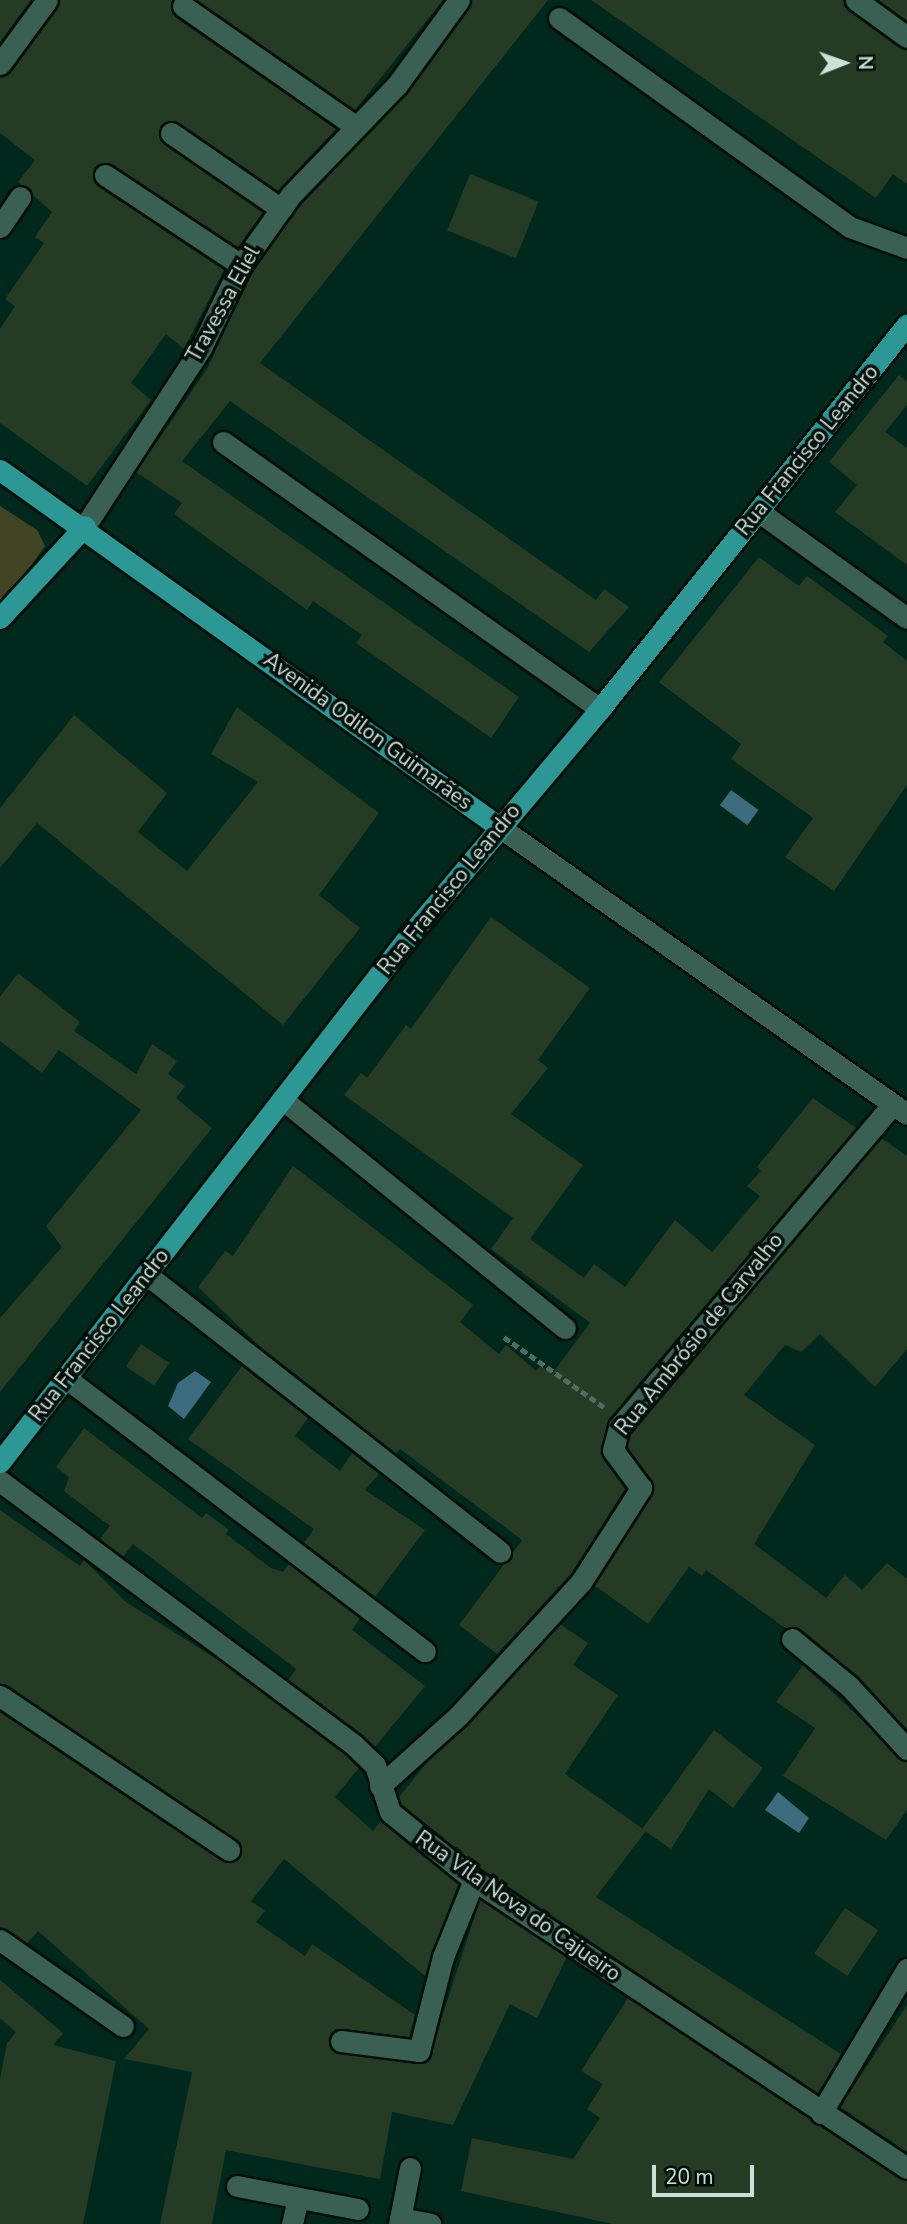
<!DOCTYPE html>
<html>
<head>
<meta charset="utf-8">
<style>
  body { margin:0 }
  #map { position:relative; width:907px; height:2224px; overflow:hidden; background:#00281d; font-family:"Nunito Sans",sans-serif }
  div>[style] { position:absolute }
  .green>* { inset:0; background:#424523 }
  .water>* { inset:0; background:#3c6c7e; transform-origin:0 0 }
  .building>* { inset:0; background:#263b23; transform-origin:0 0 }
  .path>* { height:4.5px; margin-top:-2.25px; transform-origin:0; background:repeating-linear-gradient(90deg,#4d6d64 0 7px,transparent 0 10.5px) }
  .roads { filter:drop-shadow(2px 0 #000e08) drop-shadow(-2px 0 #000e08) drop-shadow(0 2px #000e08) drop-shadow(0 -2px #000e08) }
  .minor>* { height:21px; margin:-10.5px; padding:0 10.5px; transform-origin:10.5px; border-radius:10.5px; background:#3a6053 }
  .major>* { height:21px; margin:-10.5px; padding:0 10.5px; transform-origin:10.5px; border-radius:10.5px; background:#2c9794 }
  span { translate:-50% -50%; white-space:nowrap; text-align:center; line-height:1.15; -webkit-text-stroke:7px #020e09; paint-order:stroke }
  .street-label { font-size:21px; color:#cce0d8 }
  .north { position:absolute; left:809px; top:28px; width:70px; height:70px; -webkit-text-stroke:5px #020e09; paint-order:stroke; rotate:89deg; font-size:19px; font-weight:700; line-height:28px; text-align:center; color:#cce0d8 }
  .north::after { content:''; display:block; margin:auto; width:24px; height:32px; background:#cce0d8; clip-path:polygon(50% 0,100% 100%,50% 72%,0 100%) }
  .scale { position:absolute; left:652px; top:2165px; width:102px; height:32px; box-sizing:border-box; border:4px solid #cce0d8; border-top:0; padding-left:9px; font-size:21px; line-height:24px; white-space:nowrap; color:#cce0d8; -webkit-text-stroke:5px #020e09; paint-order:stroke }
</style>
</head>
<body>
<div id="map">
  <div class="green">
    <div style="clip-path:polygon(0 506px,37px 530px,45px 546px,0 609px)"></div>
  </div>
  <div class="water">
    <div style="left:731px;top:790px;width:34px;height:19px;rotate:36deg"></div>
    <div style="clip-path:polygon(195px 1371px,211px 1382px,184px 1419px,168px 1406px,178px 1383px)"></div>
    <div style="clip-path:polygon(778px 1792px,809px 1818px,799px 1833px,765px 1810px)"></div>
  </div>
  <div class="building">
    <div style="clip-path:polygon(0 0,31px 0,0 42px)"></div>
    <div style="clip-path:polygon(60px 0,172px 0,175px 17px,336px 129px,278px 191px,178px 122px,161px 125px,164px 144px,263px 212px,238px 247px,112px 164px,94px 167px,98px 186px,224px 270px,184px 349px,166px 334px,131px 383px,151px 400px,87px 486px,0 423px,0 329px,15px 306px,5px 299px,44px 243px,35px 237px,52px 212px,18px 182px,35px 160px,0 133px,0 77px,11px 72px)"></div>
    <div style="clip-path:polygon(197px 0,443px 0,355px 110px)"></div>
    <div style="clip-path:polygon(472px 0,548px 0,260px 363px,596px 600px,604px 589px,629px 607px,589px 652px,230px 401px,182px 461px,519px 697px,491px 738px,356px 643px,362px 635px,313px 601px,307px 610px,174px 514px,182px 503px,136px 472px,207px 369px,252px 272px,301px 203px,408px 93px)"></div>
    <div style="clip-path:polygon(591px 0,843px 0,848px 11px,907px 50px,907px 184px,893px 174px,876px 198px)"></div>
    <div style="clip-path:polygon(878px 0,907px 0,907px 21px)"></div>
    <div style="left:470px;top:174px;width:74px;height:61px;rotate:22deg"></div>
    <div style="clip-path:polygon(899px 375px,907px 381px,907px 405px,885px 432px,907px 448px,907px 565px,835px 512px,857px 485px,829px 462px)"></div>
    <div style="clip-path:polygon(759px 557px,799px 586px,807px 576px,888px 636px,883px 642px,907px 661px,907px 785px,834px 891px,785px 857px,813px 818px,731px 759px,741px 744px,659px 682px)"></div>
    <div style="clip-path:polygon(237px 707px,379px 813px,319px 895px,360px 928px,283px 1025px,37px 823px,0 868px,0 808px,74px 715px,167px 793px,138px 832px,187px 871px,258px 782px,211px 754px)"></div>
    <div style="clip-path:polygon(491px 917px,590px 988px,538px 1060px,548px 1068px,511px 1114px,583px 1165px,530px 1239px,584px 1278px,594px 1264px,625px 1287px,675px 1220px,712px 1252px,760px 1196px,747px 1186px,761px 1171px,757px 1167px,813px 1098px,856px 1128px,609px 1419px,600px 1453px,625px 1489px,571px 1574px,497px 1654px,459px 1625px,522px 1540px,400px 1449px,396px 1454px,258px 1345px,198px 1287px,225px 1251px,233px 1256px,293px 1166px,473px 1305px,460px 1322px,499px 1354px,506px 1345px,536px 1371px,541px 1366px,552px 1374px,590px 1323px,491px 1249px,513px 1218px,344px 1095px,361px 1073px,367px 1078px,406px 1025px,411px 1029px)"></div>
    <div style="clip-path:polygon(18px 973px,80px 1022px,74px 1031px,136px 1074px,152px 1044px,177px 1061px,168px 1074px,185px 1086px,176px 1098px,212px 1128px,0 1392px,0 1318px,62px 1247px,46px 1226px,141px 1110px,59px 1050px,42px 1073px,0 1041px,0 997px)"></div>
    <div style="clip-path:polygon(881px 1138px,907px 1156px,907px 1349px,875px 1387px,820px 1334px,801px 1352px,785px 1345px,744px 1395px,815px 1445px,754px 1544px,826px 1598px,845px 1575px,862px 1590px,887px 1563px,907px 1579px,907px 1730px,857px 1676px,800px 1629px,785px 1628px,706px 1570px,702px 1576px,689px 1567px,648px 1624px,594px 1585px,654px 1488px,627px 1447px,631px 1433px)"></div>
    <div style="left:141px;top:1344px;width:34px;height:27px;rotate:34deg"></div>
    <div style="clip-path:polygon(242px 1366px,308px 1418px,295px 1436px,340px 1471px,352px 1453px,379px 1474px,365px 1490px,425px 1530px,375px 1597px,304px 1543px,314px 1529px,188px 1439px)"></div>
    <div style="clip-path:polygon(84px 1428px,202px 1518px,206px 1513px,229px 1530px,226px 1534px,271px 1568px,283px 1572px,289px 1564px,360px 1618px,352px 1630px,425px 1686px,375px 1747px,288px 1680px,296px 1669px,133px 1544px,123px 1557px,100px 1539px,110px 1526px,64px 1491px,69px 1477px,56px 1467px)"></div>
    <div style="clip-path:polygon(0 1510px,80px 1566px,84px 1560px,126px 1602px,223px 1663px,346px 1755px,359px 1768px,335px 1797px,373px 1831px,381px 1821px,458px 1884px,425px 1976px,284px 1859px,251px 1901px,265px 1911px,256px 1922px,305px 1956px,312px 1944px,415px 2015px,409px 2037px,335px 2029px,328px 2040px,333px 2051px,428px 2060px,480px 1900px,567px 1957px,537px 2018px,510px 2004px,453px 2125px,392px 2112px,380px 2179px,226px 2150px,212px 2224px,160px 2224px,192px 2072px,124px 2059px,149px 2029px,38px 1931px,27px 1943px,0 1927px,0 1712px,222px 1861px,235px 1861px,241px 1845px,0 1683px)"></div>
    <div style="clip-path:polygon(560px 1624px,588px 1643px,573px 1665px,618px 1695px,565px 1774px,646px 1831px,596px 1897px,841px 2054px,818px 2093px,482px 1869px,401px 1804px,399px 1797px,428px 1761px)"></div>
    <div style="clip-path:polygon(803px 1665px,907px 1762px,907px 1810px,886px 1840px,783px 1776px,815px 1728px,776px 1702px)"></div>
    <div style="clip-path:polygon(714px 1730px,763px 1768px,733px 1808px,709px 1789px,671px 1849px,642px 1829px)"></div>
    <div style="left:845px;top:1908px;width:40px;height:55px;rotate:34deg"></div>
    <div style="clip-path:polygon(0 1980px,63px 2033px,53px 2045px,116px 2061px,83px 2224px,0 2224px,0 2079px,7px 2043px,16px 2032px,0 2018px)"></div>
    <div style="clip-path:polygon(628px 1998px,907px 2181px,907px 2224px,613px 2224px,461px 2191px,472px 2138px,573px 2159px,600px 2118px,587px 2109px,603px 2084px,581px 2071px)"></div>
    <div style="clip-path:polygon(907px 2005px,907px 2152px,840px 2107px)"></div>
  </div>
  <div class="path">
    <div style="left:504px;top:1337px;width:122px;rotate:35deg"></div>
  </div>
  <div class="roads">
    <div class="minor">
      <div style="left:856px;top:0;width:63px;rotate:36deg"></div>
      <div style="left:183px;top:6px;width:210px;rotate:34.9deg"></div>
      <div style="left:559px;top:18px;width:358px;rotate:35.7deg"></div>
      <div style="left:850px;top:227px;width:61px;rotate:20.2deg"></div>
      <div style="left:0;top:64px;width:79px;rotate:-53.7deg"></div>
      <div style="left:171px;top:133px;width:134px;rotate:34.6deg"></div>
      <div style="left:105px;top:175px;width:163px;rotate:33.5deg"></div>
      <div style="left:0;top:227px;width:36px;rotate:-56deg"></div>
      <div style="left:223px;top:442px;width:462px;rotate:35.3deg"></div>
      <div style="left:758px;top:511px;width:183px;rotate:35.7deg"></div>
      <div style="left:85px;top:526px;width:212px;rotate:-56.9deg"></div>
      <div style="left:201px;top:348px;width:92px;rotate:-64.3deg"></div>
      <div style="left:241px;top:265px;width:86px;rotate:-54.5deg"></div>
      <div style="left:291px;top:195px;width:153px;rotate:-46.1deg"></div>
      <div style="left:397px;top:85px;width:105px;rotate:-53.9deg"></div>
      <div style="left:498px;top:826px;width:500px;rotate:35.15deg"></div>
      <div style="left:282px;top:1099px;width:364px;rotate:39deg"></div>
      <div style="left:146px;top:1274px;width:450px;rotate:38.1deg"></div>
      <div style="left:66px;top:1378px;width:451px;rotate:37.3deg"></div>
      <div style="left:0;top:1481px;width:442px;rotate:36.7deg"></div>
      <div style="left:354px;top:1745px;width:29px;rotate:44deg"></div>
      <div style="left:375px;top:1765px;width:49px;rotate:72.3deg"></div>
      <div style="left:390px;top:1812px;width:108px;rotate:39deg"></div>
      <div style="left:474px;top:1880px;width:520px;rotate:33.63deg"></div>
      <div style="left:792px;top:1639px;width:74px;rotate:39.5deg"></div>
      <div style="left:849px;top:1686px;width:86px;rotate:47.4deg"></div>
      <div style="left:0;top:1696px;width:276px;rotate:33.9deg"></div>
      <div style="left:380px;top:1786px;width:106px;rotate:-41.9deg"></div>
      <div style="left:459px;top:1715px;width:180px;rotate:-47.5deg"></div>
      <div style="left:581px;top:1582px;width:112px;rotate:-57.4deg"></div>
      <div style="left:641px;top:1488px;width:47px;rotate:-126.4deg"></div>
      <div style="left:613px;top:1450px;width:24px;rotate:-75deg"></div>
      <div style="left:619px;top:1427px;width:422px;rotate:-49.7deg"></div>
      <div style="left:0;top:1940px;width:150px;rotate:35deg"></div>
      <div style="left:341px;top:2041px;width:79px;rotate:7.3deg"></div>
      <div style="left:419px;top:2051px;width:97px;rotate:-75.7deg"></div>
      <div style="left:443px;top:1957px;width:83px;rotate:-68.1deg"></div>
      <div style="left:821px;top:2113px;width:168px;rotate:-59.2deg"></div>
      <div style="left:237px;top:2186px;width:123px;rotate:10.8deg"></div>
      <div style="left:400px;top:2218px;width:31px;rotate:11deg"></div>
      <div style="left:292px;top:2224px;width:27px;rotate:-77deg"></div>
      <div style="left:399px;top:2224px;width:57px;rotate:-78.9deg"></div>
    </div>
    <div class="major">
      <div style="left:0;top:470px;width:612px;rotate:35.56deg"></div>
      <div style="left:0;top:618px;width:125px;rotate:-47.3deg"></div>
      <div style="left:0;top:1462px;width:666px;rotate:-52.13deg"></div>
      <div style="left:409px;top:936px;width:297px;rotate:-49.9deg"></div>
      <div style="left:600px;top:709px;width:492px;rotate:-51.4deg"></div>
    </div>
  </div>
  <div class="street-label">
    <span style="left:223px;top:304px;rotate:-61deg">Travessa Eliel</span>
    <span style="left:807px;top:450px;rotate:-51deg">Rua Francisco Leandro</span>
    <span style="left:368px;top:731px;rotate:36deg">Avenida Odilon Guimarães</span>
    <span style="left:449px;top:889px;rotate:-51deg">Rua Francisco Leandro</span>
    <span style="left:699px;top:1334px;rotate:-51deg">Rua Ambrósio de Carvalho</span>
    <span style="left:99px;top:1335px;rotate:-52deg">Rua Francisco Leandro</span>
    <span style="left:518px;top:1906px;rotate:35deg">Rua Vila Nova do Cajueiro</span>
  </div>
  <div class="north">N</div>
  <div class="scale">20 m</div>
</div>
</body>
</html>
